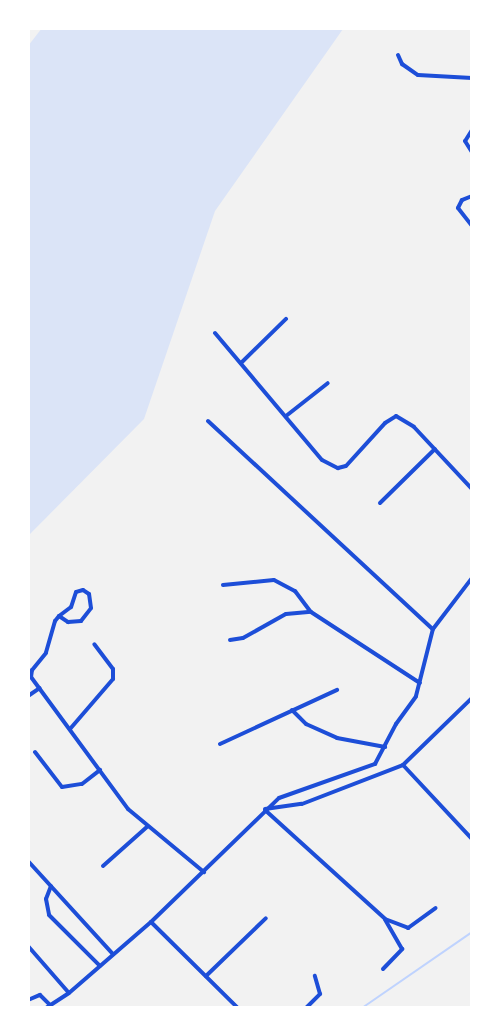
<!DOCTYPE html>
<html>
<head>
<meta charset="utf-8">
<style>
  body { margin:0 }
  #map { position:relative; width:500px; height:1036px; overflow:hidden; background:#f2f2f2; font-family:Karla,sans-serif }
  div>[style] { position:absolute }
  .green>* { inset:0; background:#dbe4f7 }
  .stream>* { height:2px; margin:-1px; padding:0 1px; transform-origin:1px; border-radius:1px; background:#bfd3fe }
  .minor>* { height:4px; margin:-2px; padding:0 2px; transform-origin:2px; border-radius:2px; background:#1d4ed8 }
  span { translate:-50% -50%; white-space:nowrap; text-align:center; line-height:1.15; -webkit-text-stroke:4.5px #fff; paint-order:stroke }
  .frame { position:absolute; inset:0; border:30px solid #fff; pointer-events:none }
</style>
</head>
<body>
<div id="map">
  <div class="green">
    <div style="clip-path:polygon(42px 28px,343px 29px,215px 211px,144px 419px,29px 535px,28px 46px)"></div>
  </div>
  <div class="stream">
    <div style="left:362px;top:1008px;width:134px;rotate:-34.6deg"></div>
  </div>
  <div class="minor">
    <div style="left:398px;top:55px;width:10px;rotate:66deg"></div>
    <div style="left:402px;top:64px;width:19px;rotate:35deg"></div>
    <div style="left:418px;top:75px;width:54px;rotate:3.2deg"></div>
    <div style="left:472px;top:130px;width:13px;rotate:122deg"></div>
    <div style="left:465px;top:141px;width:13px;rotate:58deg"></div>
    <div style="left:472px;top:196px;width:11px;rotate:158deg"></div>
    <div style="left:462px;top:200px;width:9px;rotate:117deg"></div>
    <div style="left:458px;top:208px;width:23px;rotate:52deg"></div>
    <div style="left:215px;top:333px;width:166px;rotate:49.9deg"></div>
    <div style="left:322px;top:460px;width:18px;rotate:27deg"></div>
    <div style="left:338px;top:468px;width:8px;rotate:-14deg"></div>
    <div style="left:346px;top:466px;width:58px;rotate:-47.8deg"></div>
    <div style="left:385px;top:423px;width:13px;rotate:-32deg"></div>
    <div style="left:396px;top:416px;width:21px;rotate:31deg"></div>
    <div style="left:414px;top:427px;width:85px;rotate:46.9deg"></div>
    <div style="left:241px;top:363px;width:63px;rotate:-44.4deg"></div>
    <div style="left:286px;top:416px;width:53px;rotate:-38.2deg"></div>
    <div style="left:208px;top:421px;width:306px;rotate:42.8deg"></div>
    <div style="left:380px;top:503px;width:77px;rotate:-44.5deg"></div>
    <div style="left:223px;top:585px;width:51px;rotate:-5.6deg"></div>
    <div style="left:274px;top:580px;width:24px;rotate:28deg"></div>
    <div style="left:295px;top:591px;width:25px;rotate:53deg"></div>
    <div style="left:59px;top:616px;width:11px;rotate:34deg"></div>
    <div style="left:68px;top:622px;width:13px;rotate:-4deg"></div>
    <div style="left:81px;top:621px;width:16px;rotate:-52deg"></div>
    <div style="left:91px;top:608px;width:14px;rotate:-98deg"></div>
    <div style="left:89px;top:594px;width:7px;rotate:-146deg"></div>
    <div style="left:83px;top:590px;width:7px;rotate:164deg"></div>
    <div style="left:76px;top:592px;width:16px;rotate:108deg"></div>
    <div style="left:71px;top:607px;width:15px;rotate:143deg"></div>
    <div style="left:59px;top:616px;width:6px;rotate:129deg"></div>
    <div style="left:55px;top:621px;width:33px;rotate:106deg"></div>
    <div style="left:46px;top:653px;width:22px;rotate:129deg"></div>
    <div style="left:32px;top:670px;width:7px;rotate:98deg"></div>
    <div style="left:31px;top:677px;width:164px;rotate:53.7deg"></div>
    <div style="left:128px;top:809px;width:99px;rotate:39.7deg"></div>
    <div style="left:230px;top:640px;width:13px;rotate:-9deg"></div>
    <div style="left:243px;top:638px;width:49px;rotate:-29.2deg"></div>
    <div style="left:286px;top:614px;width:25px;rotate:-5deg"></div>
    <div style="left:311px;top:612px;width:130px;rotate:33.1deg"></div>
    <div style="left:28px;top:696px;width:14px;rotate:-34deg"></div>
    <div style="left:292px;top:710px;width:20px;rotate:45deg"></div>
    <div style="left:306px;top:724px;width:34px;rotate:24deg"></div>
    <div style="left:337px;top:738px;width:49px;rotate:10.6deg"></div>
    <div style="left:70px;top:729px;width:66px;rotate:-49.3deg"></div>
    <div style="left:113px;top:679px;width:10px;rotate:-90deg"></div>
    <div style="left:113px;top:669px;width:31px;rotate:-127deg"></div>
    <div style="left:220px;top:744px;width:129px;rotate:-24.8deg"></div>
    <div style="left:35px;top:752px;width:44px;rotate:52.4deg"></div>
    <div style="left:62px;top:787px;width:20px;rotate:-9deg"></div>
    <div style="left:82px;top:784px;width:23px;rotate:-38deg"></div>
    <div style="left:403px;top:765px;width:101px;rotate:47deg"></div>
    <div style="left:265px;top:809px;width:37px;rotate:-8deg"></div>
    <div style="left:302px;top:804px;width:108px;rotate:-21.1deg"></div>
    <div style="left:403px;top:765px;width:96px;rotate:-44.2deg"></div>
    <div style="left:265px;top:810px;width:162px;rotate:42.2deg"></div>
    <div style="left:385px;top:919px;width:25px;rotate:21deg"></div>
    <div style="left:408px;top:928px;width:34px;rotate:-36deg"></div>
    <div style="left:28px;top:861px;width:126px;rotate:47.6deg"></div>
    <div style="left:103px;top:866px;width:59px;rotate:-41.6deg"></div>
    <div style="left:51px;top:886px;width:14px;rotate:111deg"></div>
    <div style="left:46px;top:899px;width:16px;rotate:79deg"></div>
    <div style="left:49px;top:915px;width:72px;rotate:45deg"></div>
    <div style="left:151px;top:922px;width:122px;rotate:44.7deg"></div>
    <div style="left:28px;top:946px;width:62px;rotate:48.9deg"></div>
    <div style="left:383px;top:969px;width:28px;rotate:-46deg"></div>
    <div style="left:402px;top:949px;width:34px;rotate:-120deg"></div>
    <div style="left:206px;top:976px;width:83px;rotate:-44deg"></div>
    <div style="left:28px;top:1000px;width:13px;rotate:-23deg"></div>
    <div style="left:40px;top:995px;width:13px;rotate:45deg"></div>
    <div style="left:46px;top:1008px;width:27px;rotate:-33deg"></div>
    <div style="left:69px;top:993px;width:108px;rotate:-40.9deg"></div>
    <div style="left:151px;top:922px;width:178px;rotate:-44.1deg"></div>
    <div style="left:279px;top:798px;width:102px;rotate:-19.5deg"></div>
    <div style="left:375px;top:764px;width:45px;rotate:-62.3deg"></div>
    <div style="left:396px;top:724px;width:34px;rotate:-54deg"></div>
    <div style="left:416px;top:696px;width:69px;rotate:-75.8deg"></div>
    <div style="left:433px;top:629px;width:64px;rotate:-52.6deg"></div>
    <div style="left:306px;top:1008px;width:20px;rotate:-45deg"></div>
    <div style="left:320px;top:994px;width:19px;rotate:-106deg"></div>
  </div>
  <div class="frame"></div>
</div>
</body>
</html>
